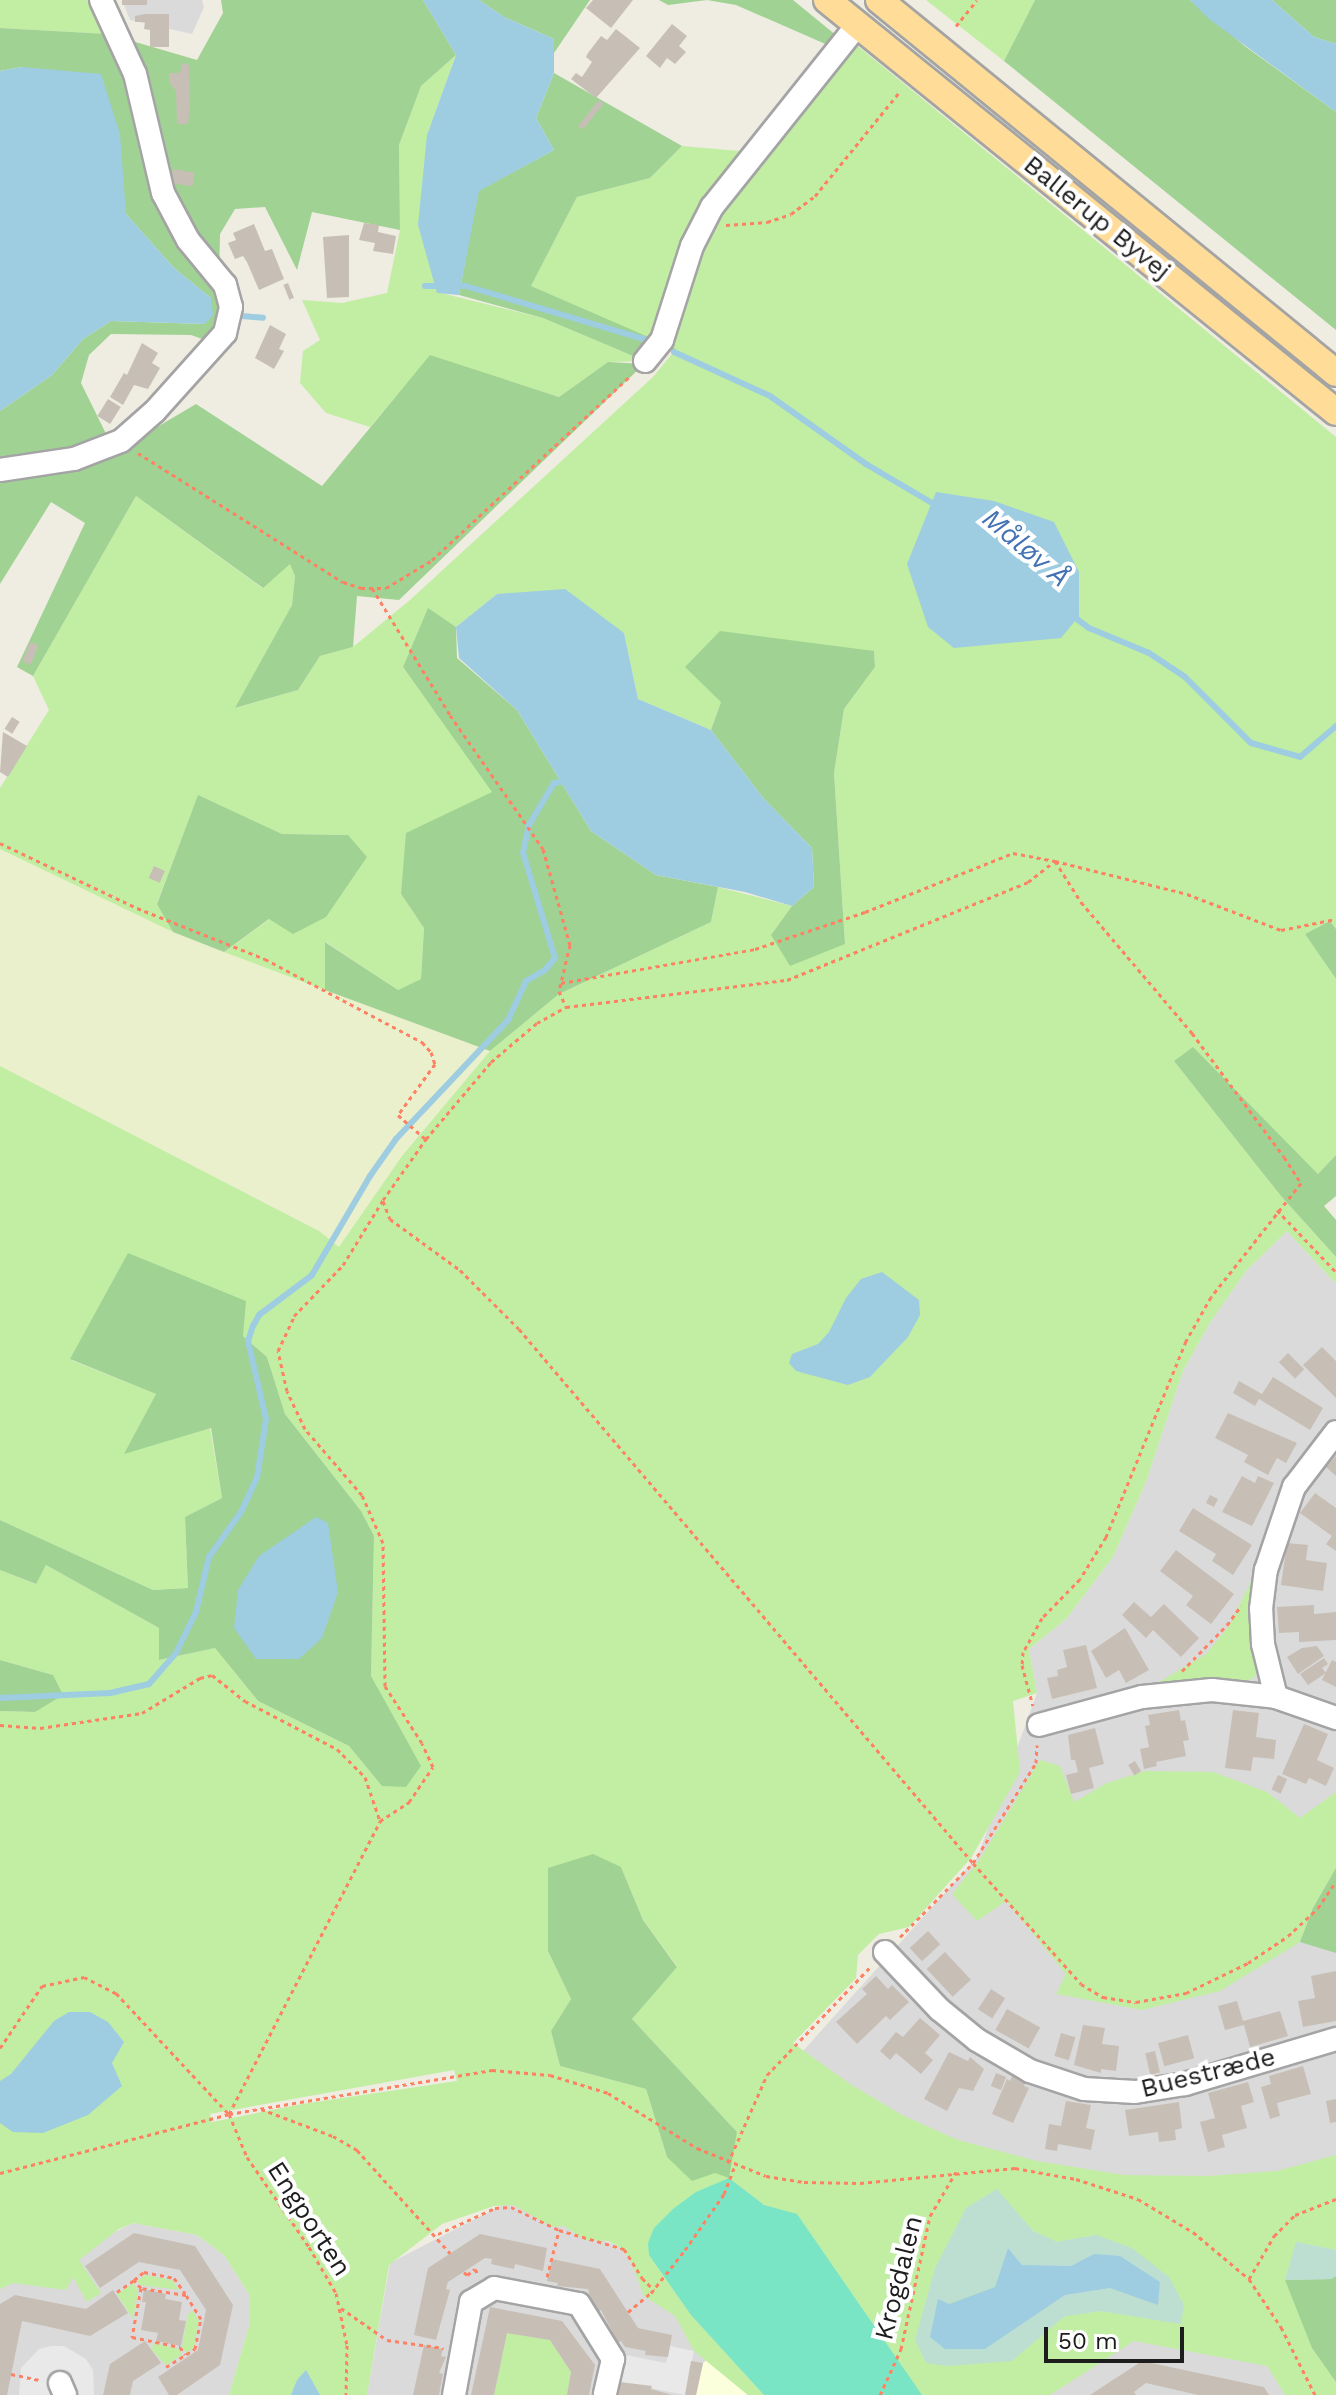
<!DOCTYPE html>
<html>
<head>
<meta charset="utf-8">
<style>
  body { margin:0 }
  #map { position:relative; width:1336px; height:2395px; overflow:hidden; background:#efece2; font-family:"Work Sans",sans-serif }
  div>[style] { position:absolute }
  .residential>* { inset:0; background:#dbdada }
  .education>* { inset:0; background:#fcffdb }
  .farmland>* { inset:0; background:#eaf0cb }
  .grass>* { inset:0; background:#c1eea3 }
  .forest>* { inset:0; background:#a0d293 }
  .wetland>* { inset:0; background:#bddfd2 }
  .pitch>* { inset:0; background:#79e5c5 }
  .parking>* { inset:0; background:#e9e9e9 }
  .water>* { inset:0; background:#9ecce1 }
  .stream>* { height:6px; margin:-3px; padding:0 3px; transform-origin:3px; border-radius:3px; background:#9ecce1 }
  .building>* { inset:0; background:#c7bfb5; transform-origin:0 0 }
  .path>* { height:3px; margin-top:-1.5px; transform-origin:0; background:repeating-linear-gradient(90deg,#ff8163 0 4px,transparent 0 8px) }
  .roads { filter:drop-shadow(2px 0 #a4a4a4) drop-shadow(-2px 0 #a4a4a4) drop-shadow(0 2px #a4a4a4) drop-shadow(0 -2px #a4a4a4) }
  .minor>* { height:22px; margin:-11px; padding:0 11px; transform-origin:11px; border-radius:11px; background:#fff }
  .major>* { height:26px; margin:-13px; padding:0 13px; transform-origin:13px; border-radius:13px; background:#ffdc97 }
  span { translate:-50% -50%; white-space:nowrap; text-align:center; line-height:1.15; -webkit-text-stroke:8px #fff; paint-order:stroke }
  .street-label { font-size:26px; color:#1d1d1d }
  .water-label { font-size:28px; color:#4271b4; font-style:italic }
  .scale { position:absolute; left:1044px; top:2327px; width:140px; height:36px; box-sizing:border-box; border:4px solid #1d1d1d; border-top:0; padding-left:10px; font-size:24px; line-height:28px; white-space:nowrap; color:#1d1d1d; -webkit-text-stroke:6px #fff; paint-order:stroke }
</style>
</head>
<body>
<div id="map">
  <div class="residential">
    <div style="clip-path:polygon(122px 0,202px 0,204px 7px,192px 34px,130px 20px)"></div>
    <div style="clip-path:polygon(1287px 1231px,1336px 1284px,1336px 2395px,367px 2395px,390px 2263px,508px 2202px,618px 2246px,628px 2246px,978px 1856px,1037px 1693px,1029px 1649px,1066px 1619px,1113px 1557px,1146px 1482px,1183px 1371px,1211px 1321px,1246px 1271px)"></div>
    <div style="clip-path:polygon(133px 2223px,197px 2235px,224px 2255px,249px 2294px,249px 2326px,229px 2395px,0 2395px,0 2289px)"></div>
  </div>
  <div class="education">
    <div style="clip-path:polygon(707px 2360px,748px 2395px,696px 2395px,703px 2363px)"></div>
  </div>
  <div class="farmland">
    <div style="clip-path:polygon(0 849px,173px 932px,490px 1051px,402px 1156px,339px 1248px,319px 1231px,0 1066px)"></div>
  </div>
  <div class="grass">
    <div style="clip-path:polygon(0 0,90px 0,108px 34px,0 28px)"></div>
    <div style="clip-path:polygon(926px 0,1035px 0,1004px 61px)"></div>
    <div style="clip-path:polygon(evenodd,854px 43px,1336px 437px,1336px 929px,1330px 921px,1305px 934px,1336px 979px,1336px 1155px,1318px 1174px,1193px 1048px,1174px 1061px,1281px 1196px,1336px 1257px,1336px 1284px,1287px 1231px,1246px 1271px,1211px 1321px,1183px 1371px,1146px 1482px,1113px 1557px,1066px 1619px,1029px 1649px,1037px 1693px,1013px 1701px,1020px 1772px,971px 1858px,909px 1927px,879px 1934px,858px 1955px,856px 1978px,793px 2043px,850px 2084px,904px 2116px,958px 2140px,1037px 2161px,1124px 2175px,1208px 2176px,1277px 2171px,1336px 2155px,1336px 2250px,1296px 2242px,1312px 2348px,1336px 2382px,1336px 2395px,1285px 2395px,1267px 2366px,1134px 2341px,1050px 2395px,922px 2395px,797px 2215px,764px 2205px,729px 2178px,649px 2255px,691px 2315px,764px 2395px,748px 2395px,694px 2351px,675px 2316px,644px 2296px,629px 2257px,618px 2246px,608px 2241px,585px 2240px,564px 2226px,552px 2227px,514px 2205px,494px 2206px,442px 2224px,389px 2265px,367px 2395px,229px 2395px,249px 2326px,249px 2294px,224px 2255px,197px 2235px,133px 2223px,119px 2229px,79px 2260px,101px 2293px,87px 2302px,73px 2277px,66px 2290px,13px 2283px,0 2289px,0 1711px,35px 1712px,53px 1675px,0 1660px,0 1570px,35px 1584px,46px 1565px,159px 1628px,159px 1660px,215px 1648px,258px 1701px,349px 1746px,382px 1786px,392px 1717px,371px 1676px,374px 1536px,361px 1511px,285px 1414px,267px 1357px,243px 1336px,71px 1360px,156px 1394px,125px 1453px,210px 1428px,222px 1498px,185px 1517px,188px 1588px,153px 1590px,0 1520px,0 1066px,319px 1231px,339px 1247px,402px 1156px,490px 1051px,559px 994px,711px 922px,718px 887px,792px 906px,771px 935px,845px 944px,834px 773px,844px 709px,875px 667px,874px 651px,721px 702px,711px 730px,638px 699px,624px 633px,497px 594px,456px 627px,428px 609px,403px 667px,493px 792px,401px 894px,424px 928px,421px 979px,398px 990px,326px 942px,325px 990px,224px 952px,270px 919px,348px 835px,282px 834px,198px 796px,157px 903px,173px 932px,0 849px,0 788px,49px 710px,33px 676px,136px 496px,262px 588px,290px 563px,295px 576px,292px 605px,236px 708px,298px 690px,320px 656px,353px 647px,410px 600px,654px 376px,675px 350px,531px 286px,577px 197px,650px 178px,682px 146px,762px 153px,854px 43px,621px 1867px,643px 1920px,677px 1966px,632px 2019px,737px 2132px,667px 2157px,646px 2089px,560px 2066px,551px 2031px,571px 1999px,548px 1951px,621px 1867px,854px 43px,454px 2070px,457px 2081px,302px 2104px,212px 2122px,210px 2114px,454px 2070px,854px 43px,997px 2190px,1033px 2231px,1057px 2242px,1096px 2235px,1181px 2324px,1101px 2311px,1065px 2316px,1011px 2361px,997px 2190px)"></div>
    <div style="clip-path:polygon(456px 55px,427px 135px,437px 292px,543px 318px,645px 361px,608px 362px,559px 397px,430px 356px,370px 427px,326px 413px,300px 383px,303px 351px,320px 340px,302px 300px,342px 303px,387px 293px,400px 230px,399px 145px,421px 86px)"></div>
    <div style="clip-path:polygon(1252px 1579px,1252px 1639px,1257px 1672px,1254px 1678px,1242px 1682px,1204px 1680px,1156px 1684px,1206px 1654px,1229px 1626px)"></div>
    <div style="clip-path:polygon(1040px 1760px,1060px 1766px,1074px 1802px,1107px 1783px,1145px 1771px,1213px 1772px,1267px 1792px,1300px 1818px,1336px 1792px,1336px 1868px,1313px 1908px,1300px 1942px,1220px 1991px,1142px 2010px,1056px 1994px,1066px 1974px,1006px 1901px,977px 1921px,952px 1894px,980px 1859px)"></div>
    <div style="clip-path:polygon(145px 2275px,172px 2280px,179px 2290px,140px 2285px,137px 2281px)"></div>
    <div style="clip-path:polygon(133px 2283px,138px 2291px,133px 2319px,117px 2294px)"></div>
    <div style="clip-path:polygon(193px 2311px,199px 2321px,194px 2348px,186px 2353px,182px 2347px,188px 2314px)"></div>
    <div style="clip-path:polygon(507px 2333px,550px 2340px,571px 2372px,567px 2395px,494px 2395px)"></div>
    <div style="clip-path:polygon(153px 2343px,179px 2349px,182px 2355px,166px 2365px,152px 2350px)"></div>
  </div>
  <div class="forest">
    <div style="clip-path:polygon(221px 0,423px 0,456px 55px,421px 86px,399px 145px,400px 230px,312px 212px,297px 270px,265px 207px,235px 209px,220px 234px,218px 329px,208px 341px,191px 335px,111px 334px,89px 355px,81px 383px,115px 452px,196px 404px,322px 486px,430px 355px,559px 397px,608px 362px,644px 364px,399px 600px,357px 596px,353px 647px,320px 656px,298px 690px,235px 708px,292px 605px,295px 576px,290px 564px,263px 588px,136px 496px,33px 676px,17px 667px,85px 523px,51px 502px,0 584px,0 411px,52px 375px,83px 339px,111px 321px,205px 324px,211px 298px,174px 268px,126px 214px,22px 67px,0 71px,0 28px,108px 34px,197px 60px,223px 13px)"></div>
    <div style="clip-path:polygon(479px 0,590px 0,554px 53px,554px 39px,504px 17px)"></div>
    <div style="clip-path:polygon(659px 0,793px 0,837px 36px,830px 46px,736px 5px,707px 0,668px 5px)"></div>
    <div style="clip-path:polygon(1035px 0,1190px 0,1246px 47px,1336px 112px,1336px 330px,1004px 61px)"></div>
    <div style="clip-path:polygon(1272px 0,1336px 0,1336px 44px,1314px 37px)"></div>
    <div style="clip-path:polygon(554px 73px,682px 146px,650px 178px,577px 197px,531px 286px,676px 349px,645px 361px,543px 318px,459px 295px,478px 191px,554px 150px,536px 118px)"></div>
    <div style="clip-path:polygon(428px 608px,456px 627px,457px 658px,517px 710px,591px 831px,656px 875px,718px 887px,711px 922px,559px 994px,490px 1051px,325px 990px,325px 942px,398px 990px,421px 979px,424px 928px,401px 894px,406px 833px,492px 792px,403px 667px)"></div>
    <div style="clip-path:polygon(720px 631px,874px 651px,875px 667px,844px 709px,834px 773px,845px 944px,790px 966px,771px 935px,792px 906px,814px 887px,812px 848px,764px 799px,711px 730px,721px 702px,685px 667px)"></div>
    <div style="clip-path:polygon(198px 795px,282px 834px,348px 835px,367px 857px,326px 917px,293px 934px,269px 919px,224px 952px,173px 932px,157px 904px)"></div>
    <div style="clip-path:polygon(1330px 921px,1336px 929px,1336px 979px,1305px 934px)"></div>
    <div style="clip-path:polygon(1193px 1047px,1318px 1174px,1336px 1155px,1336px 1196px,1324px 1206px,1336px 1220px,1336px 1257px,1281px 1196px,1174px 1061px)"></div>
    <div style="clip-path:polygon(128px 1253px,246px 1301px,243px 1336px,267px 1357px,285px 1414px,361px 1511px,374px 1536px,371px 1676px,421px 1766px,406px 1787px,382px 1786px,349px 1746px,258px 1701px,215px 1648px,159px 1660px,159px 1628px,46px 1565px,36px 1584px,0 1570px,0 1520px,153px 1590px,188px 1588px,185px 1517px,222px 1498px,211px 1428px,124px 1454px,156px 1394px,70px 1359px)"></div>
    <div style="clip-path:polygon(0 1660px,53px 1675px,63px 1695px,35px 1712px,0 1711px)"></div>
    <div style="clip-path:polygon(593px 1854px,621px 1867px,643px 1920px,677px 1967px,632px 2019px,737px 2132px,729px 2178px,715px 2173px,692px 2181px,667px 2157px,646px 2089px,560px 2066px,551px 2031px,571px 1999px,548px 1951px,548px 1868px)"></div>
    <div style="clip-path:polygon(1336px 1868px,1336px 1953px,1300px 1942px,1313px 1908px)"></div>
    <div style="clip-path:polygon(1336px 2276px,1336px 2382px,1312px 2348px,1285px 2280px,1331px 2279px)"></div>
  </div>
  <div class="wetland">
    <div style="clip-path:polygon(evenodd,997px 2189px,1033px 2231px,1057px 2242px,1096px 2235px,1132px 2248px,1169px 2277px,1184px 2305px,1181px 2324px,1101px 2311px,1065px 2316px,1012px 2361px,948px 2366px,926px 2363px,915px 2340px,935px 2268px,966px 2208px,997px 2189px,1008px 2248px,1022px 2265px,1071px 2266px,1094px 2254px,1160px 2282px,1158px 2304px,1110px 2288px,1065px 2295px,985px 2349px,939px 2300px,948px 2304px,995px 2287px,1008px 2248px)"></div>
    <div style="clip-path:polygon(1296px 2242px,1336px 2250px,1336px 2276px,1331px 2279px,1285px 2280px)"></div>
  </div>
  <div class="pitch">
    <div style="clip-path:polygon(729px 2178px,764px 2205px,797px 2214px,922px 2395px,764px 2395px,691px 2315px,649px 2255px,648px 2243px,654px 2228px,673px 2209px,696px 2192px)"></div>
  </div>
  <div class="parking">
    <div style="clip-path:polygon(51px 2346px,64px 2346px,86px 2359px,93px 2370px,94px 2395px,19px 2395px,21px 2368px,39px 2349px)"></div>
    <div style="clip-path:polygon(670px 2346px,694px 2351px,685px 2395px,620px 2382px,625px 2355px,666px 2363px)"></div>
  </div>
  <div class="water">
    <div style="clip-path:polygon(423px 0,479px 0,504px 17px,554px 39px,554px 73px,536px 118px,554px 150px,479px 191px,459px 295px,437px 293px,418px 225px,427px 135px,456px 55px)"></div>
    <div style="clip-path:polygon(1190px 0,1272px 0,1314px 37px,1336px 44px,1336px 112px,1209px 19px)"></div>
    <div style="clip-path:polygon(22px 67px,101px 74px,120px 134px,126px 214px,174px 268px,211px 298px,213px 315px,205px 324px,111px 321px,83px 339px,52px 375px,0 411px,0 71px)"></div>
    <div style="clip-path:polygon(936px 492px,994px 501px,1054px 522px,1079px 572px,1079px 616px,1061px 638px,954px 648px,928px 627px,907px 564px)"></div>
    <div style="clip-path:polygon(565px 589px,624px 633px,638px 699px,711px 730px,764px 799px,812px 848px,814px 887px,792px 906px,745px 892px,656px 875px,591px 831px,517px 710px,459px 658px,456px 627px,497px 594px)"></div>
    <div style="clip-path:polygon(882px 1272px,919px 1300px,920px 1315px,908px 1337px,870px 1377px,848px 1385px,796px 1371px,789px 1363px,792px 1354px,818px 1344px,829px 1332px,846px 1298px,861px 1279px)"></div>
    <div style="clip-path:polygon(316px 1517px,328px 1523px,338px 1592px,322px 1638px,299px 1659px,256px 1659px,234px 1628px,238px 1590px,259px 1556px)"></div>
    <div style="clip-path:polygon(69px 2012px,90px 2012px,108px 2022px,124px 2042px,112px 2063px,122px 2086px,88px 2115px,43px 2133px,13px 2132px,0 2123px,0 2081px,11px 2074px,54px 2021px)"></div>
    <div style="clip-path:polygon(1008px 2248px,1022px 2265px,1071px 2266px,1094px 2254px,1120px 2256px,1160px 2282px,1158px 2305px,1110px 2288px,1065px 2295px,985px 2349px,945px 2349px,930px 2337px,938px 2299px,949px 2304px,995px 2287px)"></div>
    <div style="clip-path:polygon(306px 2370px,320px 2395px,291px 2395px,297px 2380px)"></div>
  </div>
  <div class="stream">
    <div style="left:425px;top:286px;width:18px"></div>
    <div style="left:454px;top:286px;width:12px"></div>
    <div style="left:466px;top:286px;width:192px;rotate:16.6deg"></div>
    <div style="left:242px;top:316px;width:21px;rotate:5deg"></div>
    <div style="left:674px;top:352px;width:106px;rotate:24.6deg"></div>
    <div style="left:770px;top:396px;width:118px;rotate:35.3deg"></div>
    <div style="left:866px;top:464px;width:82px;rotate:30.6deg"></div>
    <div style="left:1073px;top:616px;width:20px;rotate:37deg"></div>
    <div style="left:1089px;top:628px;width:65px;rotate:22.6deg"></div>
    <div style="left:1149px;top:653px;width:43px;rotate:33.7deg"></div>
    <div style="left:1185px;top:677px;width:93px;rotate:45deg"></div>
    <div style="left:1251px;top:743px;width:51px;rotate:15.9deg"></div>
    <div style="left:1300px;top:757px;width:48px;rotate:-40.7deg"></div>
    <div style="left:0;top:1698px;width:110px;rotate:-2.6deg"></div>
    <div style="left:110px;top:1693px;width:40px;rotate:-13deg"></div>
    <div style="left:149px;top:1684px;width:41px;rotate:-48.9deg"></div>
    <div style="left:176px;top:1653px;width:46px;rotate:-64deg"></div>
    <div style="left:196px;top:1612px;width:57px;rotate:-76.7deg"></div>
    <div style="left:209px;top:1557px;width:55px;rotate:-54.6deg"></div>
    <div style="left:241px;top:1512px;width:38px;rotate:-65deg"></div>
    <div style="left:257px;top:1478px;width:60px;rotate:-81.3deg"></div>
    <div style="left:266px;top:1419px;width:80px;rotate:-103deg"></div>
    <div style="left:248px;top:1341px;width:16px;rotate:-72deg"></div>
    <div style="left:253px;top:1326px;width:13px;rotate:-61deg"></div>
    <div style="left:259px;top:1315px;width:66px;rotate:-37deg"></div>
    <div style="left:312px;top:1275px;width:115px;rotate:-59.6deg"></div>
    <div style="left:370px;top:1176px;width:45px;rotate:-54.9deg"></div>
    <div style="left:396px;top:1139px;width:163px;rotate:-46.7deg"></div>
    <div style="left:508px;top:1020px;width:43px;rotate:-65.2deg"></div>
    <div style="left:526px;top:981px;width:22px;rotate:-30deg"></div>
    <div style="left:545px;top:970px;width:16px;rotate:-50deg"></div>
    <div style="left:555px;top:958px;width:110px;rotate:-106.9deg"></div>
    <div style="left:523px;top:853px;width:29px;rotate:-78deg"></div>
    <div style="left:529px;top:825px;width:49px;rotate:-59.2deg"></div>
    <div style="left:554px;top:783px;width:7px;rotate:-8deg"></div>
  </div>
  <div class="building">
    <div style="left:122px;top:0;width:25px;height:5px"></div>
    <div style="clip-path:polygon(593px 0,633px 0,611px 28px,586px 8px)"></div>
    <div style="clip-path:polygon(145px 14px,169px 14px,169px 47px,150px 47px,150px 30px,144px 29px,145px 22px,135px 22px,135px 16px)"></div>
    <div style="clip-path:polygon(672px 24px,687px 36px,679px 46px,686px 52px,675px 64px,667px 58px,660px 68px,646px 56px)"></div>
    <div style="clip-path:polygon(616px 29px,640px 48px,596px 98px,571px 79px,576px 73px,582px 77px,592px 62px,586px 57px,588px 53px,601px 36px,607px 40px)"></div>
    <div style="clip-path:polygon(182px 63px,189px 65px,190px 108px,188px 124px,177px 124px,176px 91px,169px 82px,169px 73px,180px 73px)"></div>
    <div style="left:599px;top:100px;width:6px;height:33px;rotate:39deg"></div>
    <div style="left:173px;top:169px;width:22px;height:14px;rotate:10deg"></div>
    <div style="clip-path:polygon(364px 223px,379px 225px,378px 232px,396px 236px,393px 254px,373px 251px,375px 243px,359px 240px)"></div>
    <div style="clip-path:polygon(254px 224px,265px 251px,272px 249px,284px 279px,259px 290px,247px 262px,243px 256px,235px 259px,228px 243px,236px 240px,233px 233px)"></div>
    <div style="clip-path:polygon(349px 235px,349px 297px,327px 298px,323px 237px)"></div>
    <div style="left:288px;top:283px;width:16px;height:5px;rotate:68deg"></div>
    <div style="clip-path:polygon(270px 325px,286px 334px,279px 349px,284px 351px,274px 369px,255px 358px)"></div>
    <div style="clip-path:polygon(142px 343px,158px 353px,152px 363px,160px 368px,148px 389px,134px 385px,123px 405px,110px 397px,124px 373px,127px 375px)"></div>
    <div style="left:108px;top:399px;width:15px;height:20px;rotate:32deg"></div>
    <div style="left:30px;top:642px;width:9px;height:21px;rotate:21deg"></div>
    <div style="left:12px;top:717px;width:9px;height:14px;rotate:32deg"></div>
    <div style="clip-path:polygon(3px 732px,27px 746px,8px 777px,0 772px)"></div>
    <div style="left:154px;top:866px;width:12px;height:13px;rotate:24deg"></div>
    <div style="clip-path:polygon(1322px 1347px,1336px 1361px,1336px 1398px,1303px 1365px)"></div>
    <div style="left:1288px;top:1353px;width:23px;height:13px;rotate:45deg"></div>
    <div style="clip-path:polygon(1273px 1377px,1323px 1408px,1310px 1430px,1259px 1399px,1255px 1406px,1233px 1393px,1239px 1381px,1262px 1394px)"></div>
    <div style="clip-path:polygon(1228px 1413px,1297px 1443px,1286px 1463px,1277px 1458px,1268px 1475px,1244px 1462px,1248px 1455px,1215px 1438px)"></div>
    <div style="clip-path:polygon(1336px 1456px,1336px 1476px,1326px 1467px)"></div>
    <div style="clip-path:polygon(1242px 1476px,1255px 1483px,1258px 1476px,1274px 1483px,1252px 1526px,1222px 1512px)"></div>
    <div style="clip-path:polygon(1315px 1493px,1336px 1508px,1336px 1551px,1326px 1544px,1332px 1536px,1300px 1513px)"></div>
    <div style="left:1210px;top:1495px;width:9px;height:9px;rotate:27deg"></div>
    <div style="clip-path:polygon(1193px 1508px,1252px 1545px,1233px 1575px,1212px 1561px,1216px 1554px,1179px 1531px)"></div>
    <div style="clip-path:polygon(1287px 1543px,1308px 1545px,1306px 1560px,1327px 1563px,1323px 1591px,1281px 1585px)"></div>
    <div style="clip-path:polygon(1176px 1550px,1234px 1594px,1211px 1624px,1186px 1605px,1193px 1596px,1160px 1571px)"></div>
    <div style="clip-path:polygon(1134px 1602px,1151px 1617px,1164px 1604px,1199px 1638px,1181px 1657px,1153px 1630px,1146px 1638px,1122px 1615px)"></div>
    <div style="clip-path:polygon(1314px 1605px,1314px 1614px,1336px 1612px,1336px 1640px,1299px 1642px,1299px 1632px,1279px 1633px,1277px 1607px)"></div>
    <div style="clip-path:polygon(1125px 1628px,1149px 1670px,1126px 1683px,1119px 1670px,1106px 1678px,1091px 1651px)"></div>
    <div style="clip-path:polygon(1086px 1645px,1097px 1688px,1052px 1699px,1047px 1678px,1058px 1676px,1057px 1670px,1067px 1667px,1063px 1650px)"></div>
    <div style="clip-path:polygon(1317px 1646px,1324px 1656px,1298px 1674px,1287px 1657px,1302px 1648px)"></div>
    <div style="clip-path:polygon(1324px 1658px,1328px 1664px,1322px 1668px,1326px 1673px,1308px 1685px,1300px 1674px)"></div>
    <div style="clip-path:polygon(1332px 1660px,1336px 1662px,1336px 1687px,1322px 1680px)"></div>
    <div style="clip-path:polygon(1179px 1710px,1181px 1721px,1185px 1720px,1189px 1740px,1183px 1741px,1186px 1756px,1156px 1762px,1157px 1766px,1144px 1769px,1140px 1749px,1149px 1747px,1145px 1726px,1150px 1725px,1148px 1715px)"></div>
    <div style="clip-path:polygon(1233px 1710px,1259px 1713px,1256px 1737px,1276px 1740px,1274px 1759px,1253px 1757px,1251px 1771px,1225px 1768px)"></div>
    <div style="clip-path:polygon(1304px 1724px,1328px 1734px,1317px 1760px,1334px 1768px,1326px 1786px,1309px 1778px,1306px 1784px,1282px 1774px)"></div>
    <div style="clip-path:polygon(1095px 1728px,1104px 1764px,1089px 1768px,1094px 1788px,1071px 1794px,1066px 1775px,1078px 1772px,1075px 1760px,1071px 1760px,1068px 1735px)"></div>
    <div style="left:1135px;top:1761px;width:12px;height:8px;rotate:59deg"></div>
    <div style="left:1278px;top:1775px;width:10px;height:16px;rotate:24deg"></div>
    <div style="left:928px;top:1931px;width:18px;height:25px;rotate:47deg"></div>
    <div style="left:945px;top:1952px;width:38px;height:25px;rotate:47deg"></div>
    <div style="clip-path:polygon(1336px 1971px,1336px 2021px,1303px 2027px,1298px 2001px,1315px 1998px,1311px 1976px)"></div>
    <div style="clip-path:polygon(876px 1976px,888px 1989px,892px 1985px,909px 2002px,890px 2020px,886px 2016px,857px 2044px,836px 2022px,867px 1994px,862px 1989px)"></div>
    <div style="left:991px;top:1989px;width:17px;height:24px;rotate:33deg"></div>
    <div style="clip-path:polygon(1237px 2001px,1243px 2021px,1280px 2011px,1288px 2036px,1250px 2047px,1244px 2025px,1225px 2030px,1218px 2006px)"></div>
    <div style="left:1007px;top:2009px;width:38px;height:24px;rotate:29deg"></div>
    <div style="clip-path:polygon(920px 2018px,940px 2035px,925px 2053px,933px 2060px,921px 2074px,896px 2053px,890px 2060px,880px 2051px,896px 2032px,903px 2037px)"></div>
    <div style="clip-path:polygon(1083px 2025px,1105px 2028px,1102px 2044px,1119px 2046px,1116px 2071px,1101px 2069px,1101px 2073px,1074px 2065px)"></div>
    <div style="left:1061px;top:2033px;width:15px;height:24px;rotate:16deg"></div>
    <div style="left:1188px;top:2035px;width:24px;height:31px;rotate:75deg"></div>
    <div style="left:1155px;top:2051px;width:22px;height:10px;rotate:77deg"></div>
    <div style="clip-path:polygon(949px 2052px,968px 2061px,970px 2057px,984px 2069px,973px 2091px,959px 2088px,947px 2111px,924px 2099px)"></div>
    <div style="clip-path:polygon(1303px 2066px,1311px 2094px,1277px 2103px,1280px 2116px,1270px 2119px,1261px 2087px,1271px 2084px,1269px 2076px)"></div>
    <div style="left:996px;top:2073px;width:11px;height:14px;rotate:22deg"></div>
    <div style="clip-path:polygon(1013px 2074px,1027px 2079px,1024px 2086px,1029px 2088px,1013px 2123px,992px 2114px,1007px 2079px,1010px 2081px)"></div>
    <div style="clip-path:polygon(1248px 2082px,1254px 2102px,1241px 2106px,1247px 2128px,1222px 2135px,1225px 2147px,1208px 2152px,1200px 2122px,1215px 2118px,1208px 2093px)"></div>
    <div style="clip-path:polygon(1336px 2099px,1336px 2122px,1330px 2123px,1326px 2101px)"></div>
    <div style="clip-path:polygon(1066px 2101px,1091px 2105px,1086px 2128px,1095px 2130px,1091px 2150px,1058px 2144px,1057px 2151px,1045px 2149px,1049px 2124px,1061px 2126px)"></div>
    <div style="clip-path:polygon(1179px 2102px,1182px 2128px,1175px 2130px,1176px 2140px,1159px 2142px,1158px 2132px,1129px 2136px,1125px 2110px)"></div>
    <div style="clip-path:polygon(134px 2233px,195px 2246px,233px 2305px,220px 2365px,177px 2395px,169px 2395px,158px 2377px,198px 2350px,206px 2310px,180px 2270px,139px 2262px,100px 2288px,85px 2266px)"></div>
    <div style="clip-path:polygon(480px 2234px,547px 2248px,543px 2271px,515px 2264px,514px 2269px,491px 2264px,492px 2259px,485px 2258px,448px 2282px,446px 2289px,450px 2290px,436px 2340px,414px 2335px,428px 2268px)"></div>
    <div style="clip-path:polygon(552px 2259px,600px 2269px,638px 2328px,672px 2335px,668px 2357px,645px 2355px,646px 2351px,625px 2347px,621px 2341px,618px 2343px,601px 2310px,598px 2312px,591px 2301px,588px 2289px,557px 2286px,558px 2283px,547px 2281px)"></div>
    <div style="clip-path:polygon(144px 2289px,166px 2294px,165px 2299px,182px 2302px,179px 2320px,186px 2321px,181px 2346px,156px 2341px,158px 2333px,141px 2330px,146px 2302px,142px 2302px)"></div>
    <div style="clip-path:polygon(113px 2290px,128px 2313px,90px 2336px,22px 2321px,7px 2395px,0 2395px,0 2304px,15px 2295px,86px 2309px)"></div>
    <div style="clip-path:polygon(490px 2307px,562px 2321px,595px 2365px,589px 2395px,567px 2395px,571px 2372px,550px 2340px,507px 2333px,494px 2395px,471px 2395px)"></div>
    <div style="clip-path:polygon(145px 2341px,161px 2363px,133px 2381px,130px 2395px,103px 2395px,110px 2364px)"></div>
    <div style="clip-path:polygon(424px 2345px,443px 2349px,441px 2356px,446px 2357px,439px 2373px,443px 2374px,439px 2395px,413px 2395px)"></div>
    <div style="clip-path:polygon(691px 2361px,703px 2363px,696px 2395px,685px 2395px)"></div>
    <div style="clip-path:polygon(1142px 2361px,1264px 2387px,1269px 2395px,1198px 2395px,1146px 2383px,1134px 2392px,1136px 2395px,1090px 2395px)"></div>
    <div style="clip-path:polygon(620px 2382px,652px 2386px,651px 2389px,672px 2395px,617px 2395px)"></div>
  </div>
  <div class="path">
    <div style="left:956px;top:26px;width:33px;rotate:-51deg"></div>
    <div style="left:726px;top:225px;width:41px;rotate:-4.2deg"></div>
    <div style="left:767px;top:222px;width:25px;rotate:-18deg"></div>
    <div style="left:791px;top:214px;width:30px;rotate:-37deg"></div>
    <div style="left:815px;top:196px;width:132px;rotate:-50.9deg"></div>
    <div style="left:138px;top:453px;width:242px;rotate:32.2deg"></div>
    <div style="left:343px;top:582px;width:19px;rotate:18deg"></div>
    <div style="left:361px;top:588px;width:25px"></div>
    <div style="left:386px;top:588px;width:54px;rotate:-31.3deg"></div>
    <div style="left:432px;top:560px;width:272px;rotate:-42.9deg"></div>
    <div style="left:372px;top:588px;width:149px;rotate:58.4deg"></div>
    <div style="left:450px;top:715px;width:163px;rotate:55.2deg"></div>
    <div style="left:543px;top:849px;width:100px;rotate:74.3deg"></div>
    <div style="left:570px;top:945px;width:47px;rotate:103.4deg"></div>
    <div style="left:559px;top:991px;width:17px;rotate:66deg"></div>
    <div style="left:0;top:843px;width:152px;rotate:25.4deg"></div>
    <div style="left:137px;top:908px;width:138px;rotate:21.7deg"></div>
    <div style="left:265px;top:959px;width:178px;rotate:27.9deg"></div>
    <div style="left:422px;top:1042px;width:13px;rotate:48deg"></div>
    <div style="left:431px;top:1052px;width:13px;rotate:72deg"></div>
    <div style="left:435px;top:1064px;width:63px;rotate:126deg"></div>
    <div style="left:398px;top:1115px;width:37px;rotate:41deg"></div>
    <div style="left:561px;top:983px;width:197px;rotate:-9.9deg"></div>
    <div style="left:755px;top:949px;width:116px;rotate:-18.6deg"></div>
    <div style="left:865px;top:912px;width:159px;rotate:-21.7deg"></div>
    <div style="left:1013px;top:853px;width:43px;rotate:10.8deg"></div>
    <div style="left:1055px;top:861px;width:49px;rotate:57.6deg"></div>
    <div style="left:1081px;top:902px;width:172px;rotate:49.7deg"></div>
    <div style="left:1192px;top:1033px;width:154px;rotate:53.4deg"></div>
    <div style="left:1284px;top:1157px;width:31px;rotate:57deg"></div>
    <div style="left:1301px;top:1183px;width:145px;rotate:128.3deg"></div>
    <div style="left:1211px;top:1297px;width:51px;rotate:119.6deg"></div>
    <div style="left:1186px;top:1341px;width:212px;rotate:112.2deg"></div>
    <div style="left:1106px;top:1537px;width:49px;rotate:121.8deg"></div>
    <div style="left:1080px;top:1579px;width:54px;rotate:134.3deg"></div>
    <div style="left:1042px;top:1618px;width:39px;rotate:119deg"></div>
    <div style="left:1023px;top:1652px;width:13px;rotate:94deg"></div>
    <div style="left:1022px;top:1665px;width:42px;rotate:75deg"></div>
    <div style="left:383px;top:1201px;width:19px;rotate:69deg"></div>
    <div style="left:390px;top:1219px;width:87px;rotate:36.1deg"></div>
    <div style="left:460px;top:1270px;width:83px;rotate:45deg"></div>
    <div style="left:519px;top:1329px;width:701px;rotate:49.63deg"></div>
    <div style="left:973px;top:1863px;width:162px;rotate:48.2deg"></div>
    <div style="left:1081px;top:1984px;width:26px;rotate:31deg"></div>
    <div style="left:1103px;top:1997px;width:33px;rotate:9deg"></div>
    <div style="left:1136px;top:2002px;width:51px;rotate:-10.2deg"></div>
    <div style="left:1186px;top:1993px;width:69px;rotate:-25.8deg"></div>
    <div style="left:1248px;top:1963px;width:48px;rotate:-34deg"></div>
    <div style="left:1288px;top:1936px;width:41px;rotate:-43deg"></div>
    <div style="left:1318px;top:1908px;width:32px;rotate:-56deg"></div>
    <div style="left:1277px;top:1210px;width:86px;rotate:46.4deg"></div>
    <div style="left:1182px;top:1671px;width:64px;rotate:-45.6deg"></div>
    <div style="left:1227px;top:1625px;width:24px;rotate:-54deg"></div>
    <div style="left:0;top:1725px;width:40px;rotate:4.3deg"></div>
    <div style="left:40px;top:1728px;width:103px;rotate:-8.4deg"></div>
    <div style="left:142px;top:1713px;width:68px;rotate:-31.1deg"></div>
    <div style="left:200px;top:1678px;width:12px;rotate:-14deg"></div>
    <div style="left:212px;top:1675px;width:42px;rotate:38.2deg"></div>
    <div style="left:245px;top:1701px;width:104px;rotate:27.6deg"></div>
    <div style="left:337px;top:1749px;width:40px;rotate:45deg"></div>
    <div style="left:365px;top:1777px;width:46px;rotate:71.2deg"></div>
    <div style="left:900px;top:1937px;width:104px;rotate:-45.4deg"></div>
    <div style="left:973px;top:1863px;width:118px;rotate:-57.8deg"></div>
    <div style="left:1036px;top:1763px;width:18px;rotate:-87deg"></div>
    <div style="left:0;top:2048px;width:75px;rotate:-55.9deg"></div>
    <div style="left:42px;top:1986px;width:43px;rotate:-12.1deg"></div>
    <div style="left:84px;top:1977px;width:36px;rotate:27deg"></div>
    <div style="left:116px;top:1993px;width:166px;rotate:47deg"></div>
    <div style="left:229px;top:2114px;width:47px;rotate:67.3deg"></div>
    <div style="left:247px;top:2157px;width:109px;rotate:55.4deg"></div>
    <div style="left:309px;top:2247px;width:53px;rotate:59.6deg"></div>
    <div style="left:336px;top:2293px;width:53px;rotate:78.1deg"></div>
    <div style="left:347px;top:2345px;width:50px;rotate:91.1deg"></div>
    <div style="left:261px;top:2109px;width:77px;rotate:20.6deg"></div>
    <div style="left:333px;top:2136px;width:28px;rotate:30deg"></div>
    <div style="left:357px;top:2150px;width:139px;rotate:47.9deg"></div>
    <div style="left:229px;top:2114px;width:330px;rotate:-62.7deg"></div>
    <div style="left:380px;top:1821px;width:35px;rotate:-33deg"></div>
    <div style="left:409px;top:1802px;width:42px;rotate:-55.6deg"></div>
    <div style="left:433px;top:1767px;width:26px;rotate:-115deg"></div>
    <div style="left:422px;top:1743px;width:68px;rotate:-123deg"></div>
    <div style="left:385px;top:1686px;width:143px;rotate:-90.8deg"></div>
    <div style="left:383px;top:1543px;width:52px;rotate:-113.6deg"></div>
    <div style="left:362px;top:1495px;width:87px;rotate:-130.8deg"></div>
    <div style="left:305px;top:1429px;width:42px;rotate:-115.3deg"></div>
    <div style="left:287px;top:1391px;width:41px;rotate:-102.7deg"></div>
    <div style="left:278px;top:1351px;width:38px;rotate:-65deg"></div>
    <div style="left:294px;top:1316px;width:71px;rotate:-46.1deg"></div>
    <div style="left:343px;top:1265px;width:76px;rotate:-58.4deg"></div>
    <div style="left:383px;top:1200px;width:75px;rotate:-54.8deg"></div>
    <div style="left:426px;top:1139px;width:101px;rotate:-49.8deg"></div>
    <div style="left:491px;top:1062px;width:60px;rotate:-40.3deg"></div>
    <div style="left:537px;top:1023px;width:33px;rotate:-29deg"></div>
    <div style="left:566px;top:1007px;width:223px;rotate:-7deg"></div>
    <div style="left:787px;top:980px;width:260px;rotate:-22.1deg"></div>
    <div style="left:1028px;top:882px;width:34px;rotate:-38deg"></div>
    <div style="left:1055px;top:861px;width:136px;rotate:14deg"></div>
    <div style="left:1187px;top:894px;width:101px;rotate:21deg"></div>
    <div style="left:1281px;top:930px;width:56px;rotate:-11.3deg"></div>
    <div style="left:728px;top:2163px;width:96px;rotate:-66.1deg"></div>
    <div style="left:767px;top:2075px;width:152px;rotate:-46.3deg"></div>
    <div style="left:0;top:2173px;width:236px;rotate:-14.4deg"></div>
    <div style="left:229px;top:2114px;width:267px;rotate:-9.5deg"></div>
    <div style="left:492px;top:2070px;width:58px;rotate:4.9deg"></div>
    <div style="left:550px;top:2075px;width:61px;rotate:17.2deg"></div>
    <div style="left:608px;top:2093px;width:105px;rotate:31.7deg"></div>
    <div style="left:697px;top:2148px;width:74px;rotate:22.1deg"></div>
    <div style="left:766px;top:2176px;width:38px;rotate:9deg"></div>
    <div style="left:804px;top:2182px;width:56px;rotate:1deg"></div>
    <div style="left:860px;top:2183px;width:156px;rotate:-5.5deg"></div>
    <div style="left:1015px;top:2168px;width:62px;rotate:10.2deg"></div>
    <div style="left:1076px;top:2179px;width:65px;rotate:17.9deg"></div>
    <div style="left:1138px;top:2199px;width:64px;rotate:31deg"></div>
    <div style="left:1193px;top:2232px;width:73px;rotate:40deg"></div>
    <div style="left:1249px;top:2279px;width:58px;rotate:56.3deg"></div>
    <div style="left:1281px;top:2327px;width:76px;rotate:63.4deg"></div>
    <div style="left:438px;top:2234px;width:63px;rotate:-24.5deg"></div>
    <div style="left:495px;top:2208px;width:16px;rotate:-4deg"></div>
    <div style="left:511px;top:2207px;width:53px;rotate:25.6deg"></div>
    <div style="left:464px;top:2272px;width:4px;rotate:45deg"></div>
    <div style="left:467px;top:2275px;width:10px;rotate:-37deg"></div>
    <div style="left:475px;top:2269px;width:6px;rotate:59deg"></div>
    <div style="left:547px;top:2277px;width:49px;rotate:-75.7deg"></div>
    <div style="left:559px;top:2230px;width:68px;rotate:16.3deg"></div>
    <div style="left:624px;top:2249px;width:34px;rotate:58deg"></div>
    <div style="left:642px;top:2278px;width:17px;rotate:45deg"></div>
    <div style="left:1249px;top:2279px;width:50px;rotate:-59.8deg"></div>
    <div style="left:1274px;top:2236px;width:30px;rotate:-45deg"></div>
    <div style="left:1295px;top:2215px;width:44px;rotate:-21.3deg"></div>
    <div style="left:141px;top:2288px;width:11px;rotate:-131deg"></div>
    <div style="left:134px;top:2280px;width:13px;rotate:-39deg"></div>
    <div style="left:144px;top:2272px;width:31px;rotate:11deg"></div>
    <div style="left:174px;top:2278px;width:19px;rotate:54deg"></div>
    <div style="left:117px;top:2292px;width:21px;rotate:-35deg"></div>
    <div style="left:341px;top:2308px;width:56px;rotate:34.8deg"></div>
    <div style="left:387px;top:2340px;width:57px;rotate:8.1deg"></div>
    <div style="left:628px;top:2312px;width:30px;rotate:-40deg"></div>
    <div style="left:651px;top:2293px;width:55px;rotate:-51.7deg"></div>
    <div style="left:685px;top:2250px;width:68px;rotate:-55.1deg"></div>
    <div style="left:724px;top:2194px;width:30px;rotate:-69deg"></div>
    <div style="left:166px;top:2367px;width:34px;rotate:-32deg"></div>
    <div style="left:195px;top:2349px;width:31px;rotate:-79deg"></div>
    <div style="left:201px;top:2319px;width:28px;rotate:-122deg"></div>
    <div style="left:186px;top:2295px;width:46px;rotate:-171.2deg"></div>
    <div style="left:141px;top:2288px;width:50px;rotate:100.4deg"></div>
    <div style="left:132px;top:2337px;width:49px;rotate:11.8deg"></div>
    <div style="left:180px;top:2347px;width:9px;rotate:58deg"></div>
    <div style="left:11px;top:2374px;width:30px;rotate:12deg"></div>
    <div style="left:880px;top:2395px;width:51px;rotate:-65.5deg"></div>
    <div style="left:901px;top:2349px;width:136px;rotate:-77.7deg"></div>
    <div style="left:930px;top:2216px;width:51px;rotate:-59.4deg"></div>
  </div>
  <div class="roads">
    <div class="minor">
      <div style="left:645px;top:361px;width:27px;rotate:-51deg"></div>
      <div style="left:662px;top:340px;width:99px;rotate:-72.3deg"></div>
      <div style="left:692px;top:246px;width:44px;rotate:-62.9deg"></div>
      <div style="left:712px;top:207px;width:234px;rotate:-51.4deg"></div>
      <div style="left:0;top:470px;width:75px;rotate:-8.5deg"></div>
      <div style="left:74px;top:459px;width:50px;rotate:-21deg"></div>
      <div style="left:121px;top:441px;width:45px;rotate:-41.4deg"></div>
      <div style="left:155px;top:411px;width:105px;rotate:-48.1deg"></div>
      <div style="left:225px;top:333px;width:27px;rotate:-77deg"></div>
      <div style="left:231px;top:307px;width:23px;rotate:-105deg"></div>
      <div style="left:225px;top:285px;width:58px;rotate:-129.4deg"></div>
      <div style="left:188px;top:240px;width:53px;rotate:-118deg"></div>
      <div style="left:163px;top:193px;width:122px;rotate:-103.2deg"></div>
      <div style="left:135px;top:74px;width:81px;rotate:-114.7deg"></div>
      <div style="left:1276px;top:1697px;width:55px;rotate:-103.8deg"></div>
      <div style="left:1263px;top:1644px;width:35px;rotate:-93deg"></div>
      <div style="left:1261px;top:1609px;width:39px;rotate:-83deg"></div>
      <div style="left:1266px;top:1570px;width:88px;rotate:-71.4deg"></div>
      <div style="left:1294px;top:1487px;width:69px;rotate:-52.6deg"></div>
      <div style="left:1039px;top:1725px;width:107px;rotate:-15.2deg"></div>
      <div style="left:1142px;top:1697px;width:70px;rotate:-5.7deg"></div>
      <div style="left:1212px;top:1690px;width:64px;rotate:6.2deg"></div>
      <div style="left:1276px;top:1697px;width:64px;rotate:19.3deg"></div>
      <div style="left:885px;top:1952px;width:79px;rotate:46.5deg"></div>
      <div style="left:939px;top:2009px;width:49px;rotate:39.2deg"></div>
      <div style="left:977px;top:2040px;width:61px;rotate:30.3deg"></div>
      <div style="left:1030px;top:2071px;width:57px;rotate:18.4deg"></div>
      <div style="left:1084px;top:2089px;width:51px;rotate:3.4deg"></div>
      <div style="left:1135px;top:2092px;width:51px;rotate:-9.1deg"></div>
      <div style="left:1185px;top:2084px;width:158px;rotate:-16.6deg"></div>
      <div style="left:60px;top:2383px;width:13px;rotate:67deg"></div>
      <div style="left:454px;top:2395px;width:95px;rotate:-79.6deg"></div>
      <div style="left:471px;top:2302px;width:27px;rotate:-31deg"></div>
      <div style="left:494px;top:2288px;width:86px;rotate:10.7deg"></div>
      <div style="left:579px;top:2304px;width:65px;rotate:58.3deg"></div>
      <div style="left:613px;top:2359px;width:37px;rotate:103deg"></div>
    </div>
    <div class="major">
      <div style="left:827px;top:0;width:655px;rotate:38.99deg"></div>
      <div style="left:879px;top:0;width:590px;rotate:39.22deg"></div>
    </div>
  </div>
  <div class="street-label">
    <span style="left:1097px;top:218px;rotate:39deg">Ballerup Byvej</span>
    <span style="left:1208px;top:2073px;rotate:-14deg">Buestræde</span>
    <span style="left:309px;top:2219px;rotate:57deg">Engporten</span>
    <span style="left:899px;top:2278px;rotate:-76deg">Krogdalen</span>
  </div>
  <div class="water-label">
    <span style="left:1026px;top:548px;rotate:40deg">Måløv Å</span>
  </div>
  <div class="scale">50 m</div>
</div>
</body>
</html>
